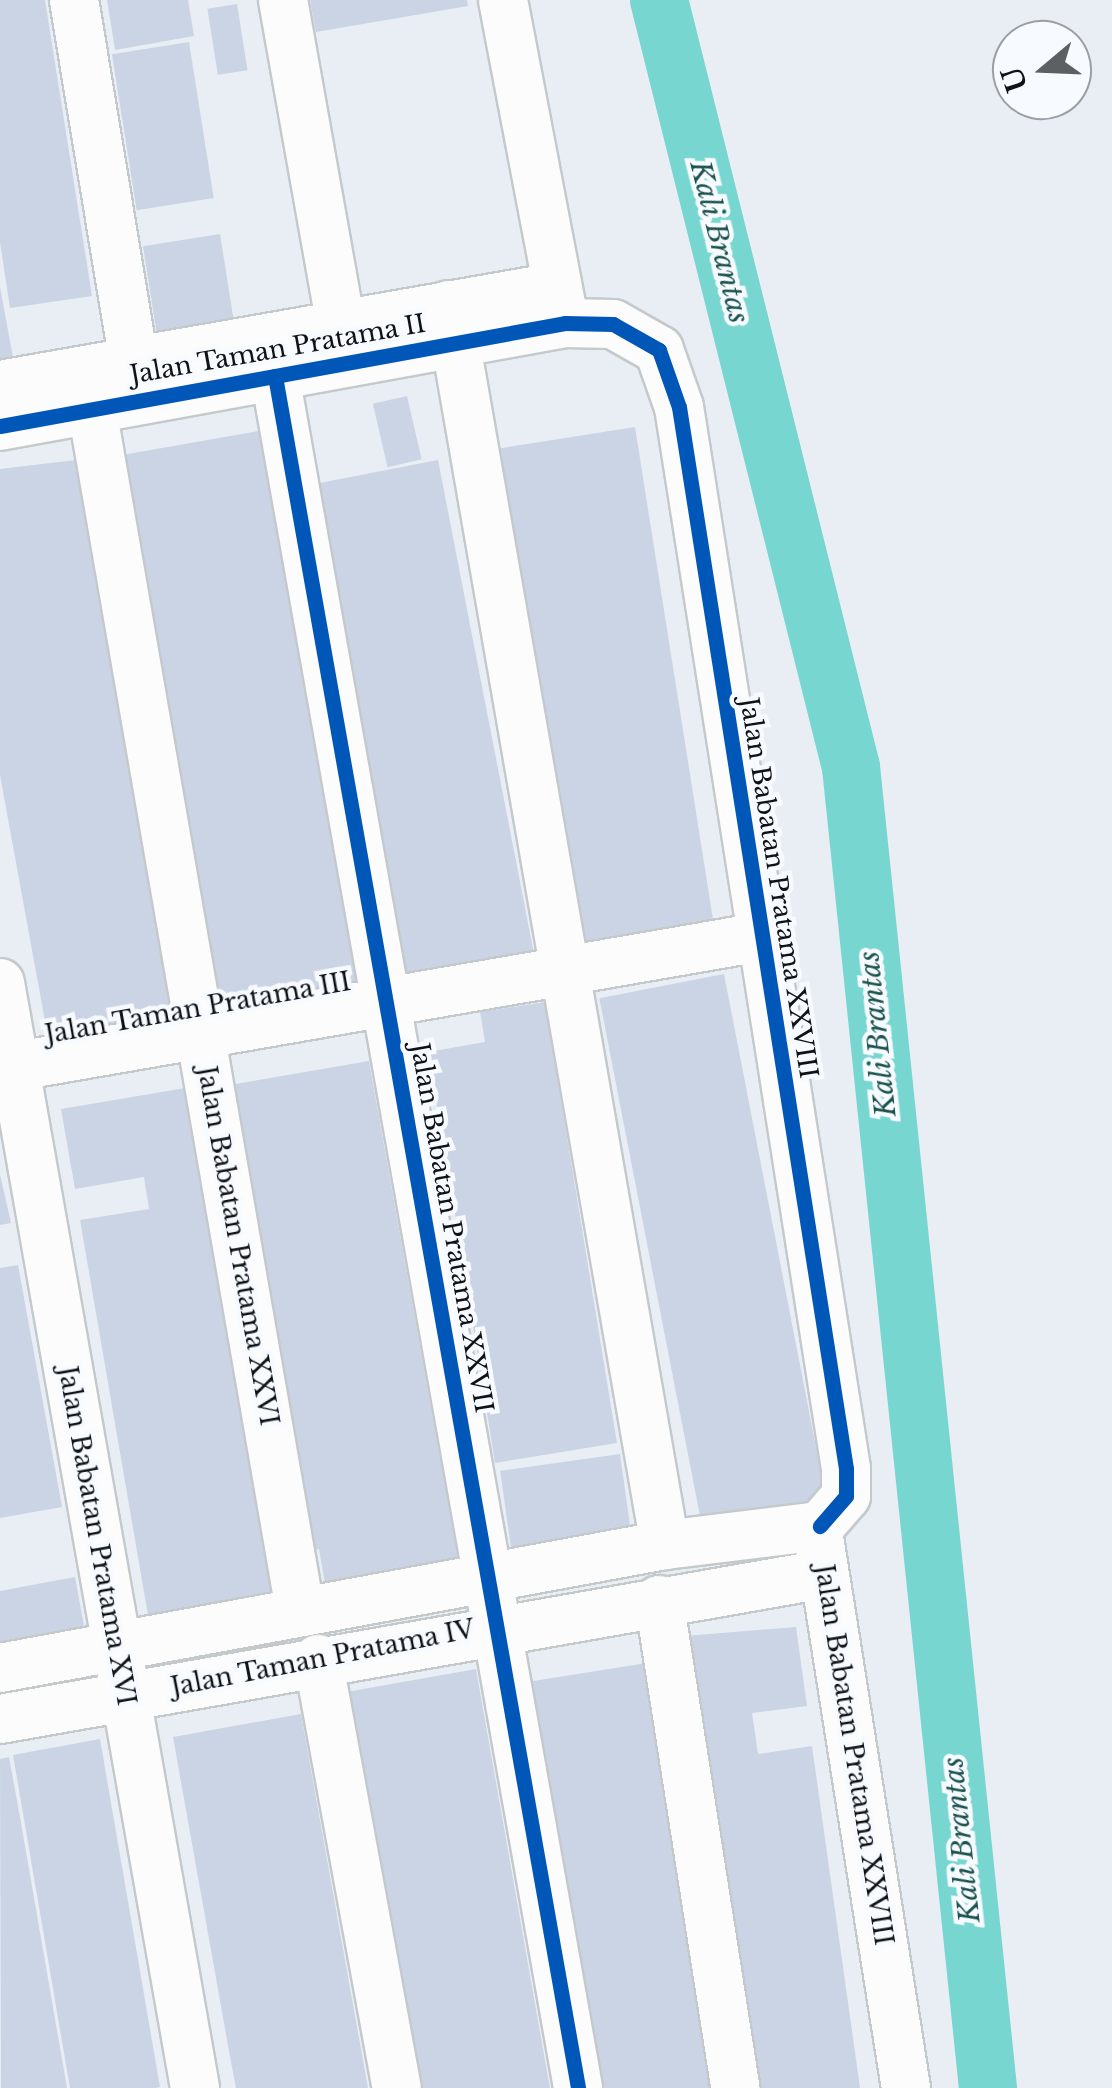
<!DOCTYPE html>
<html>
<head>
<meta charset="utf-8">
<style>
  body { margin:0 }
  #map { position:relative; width:1112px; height:2088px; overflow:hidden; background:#e8eef3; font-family:"Libre Baskerville",serif }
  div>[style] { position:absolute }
  .river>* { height:58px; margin:-29px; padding:0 29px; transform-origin:29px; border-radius:29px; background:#77d6d0 }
  .building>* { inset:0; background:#cbd4e5; transform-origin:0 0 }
  .roads { filter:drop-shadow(2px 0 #c4c9cc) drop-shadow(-2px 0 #c4c9cc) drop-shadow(0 2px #c4c9cc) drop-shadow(0 -2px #c4c9cc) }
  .minor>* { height:48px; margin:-24px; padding:0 24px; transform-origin:24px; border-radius:24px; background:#fcfcfd }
  .cycleway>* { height:15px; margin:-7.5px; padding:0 7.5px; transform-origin:7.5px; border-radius:7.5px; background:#0057b8 }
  span { translate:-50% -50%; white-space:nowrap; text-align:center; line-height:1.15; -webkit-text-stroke:9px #f7fbff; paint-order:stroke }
  .street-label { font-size:25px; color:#101316 }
  .water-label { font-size:28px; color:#1a524d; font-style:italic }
  .north { position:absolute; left:992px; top:20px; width:100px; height:100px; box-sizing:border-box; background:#f7fbff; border:2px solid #9b9ea2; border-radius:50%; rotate:251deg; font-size:28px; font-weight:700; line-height:40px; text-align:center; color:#101316 }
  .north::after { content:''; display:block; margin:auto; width:35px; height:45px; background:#5c6063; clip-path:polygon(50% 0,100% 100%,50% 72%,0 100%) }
</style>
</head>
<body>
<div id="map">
  <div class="river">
    <div style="left:659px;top:0;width:791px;rotate:75.95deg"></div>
    <div style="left:851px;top:767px;width:1328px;rotate:84.08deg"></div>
  </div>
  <div class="building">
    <div style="clip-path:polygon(0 0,45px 0,92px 296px,10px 308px,0 242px)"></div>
    <div style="clip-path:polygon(107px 0,188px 0,194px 36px,115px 50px)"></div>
    <div style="clip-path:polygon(310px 0,467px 0,468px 6px,316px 32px)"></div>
    <div style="left:237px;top:4px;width:67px;height:30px;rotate:81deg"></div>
    <div style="left:189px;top:42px;width:158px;height:78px;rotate:81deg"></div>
    <div style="left:220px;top:234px;width:86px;height:78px;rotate:81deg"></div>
    <div style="clip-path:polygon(0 287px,14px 363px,0 365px)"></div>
    <div style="left:407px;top:396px;width:65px;height:35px;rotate:77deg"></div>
    <div style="left:635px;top:427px;width:509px;height:137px;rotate:81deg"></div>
    <div style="left:264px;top:430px;width:570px;height:144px;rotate:80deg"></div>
    <div style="clip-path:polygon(76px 460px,181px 1025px,49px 1043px,0 775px,0 469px)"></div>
    <div style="left:438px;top:460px;width:520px;height:131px;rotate:79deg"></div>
    <div style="left:724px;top:974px;width:537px;height:127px;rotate:79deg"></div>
    <div style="clip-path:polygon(545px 1002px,617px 1443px,495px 1463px,466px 1282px,448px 1285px,439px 1229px,457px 1226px,428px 1052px,485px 1042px,480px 1012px)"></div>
    <div style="clip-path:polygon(369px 1061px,462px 1581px,362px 1599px,358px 1578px,325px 1584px,319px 1549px,307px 1552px,224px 1086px)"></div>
    <div style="clip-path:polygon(197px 1086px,285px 1598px,149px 1621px,80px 1220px,149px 1209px,144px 1177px,75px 1189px,61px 1109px)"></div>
    <div style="clip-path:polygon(0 1174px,11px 1223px,0 1225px)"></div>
    <div style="clip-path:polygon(18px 1265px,62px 1507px,0 1518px,0 1268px)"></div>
    <div style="left:620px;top:1454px;width:82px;height:121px;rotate:82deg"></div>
    <div style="clip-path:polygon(75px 1577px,88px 1648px,0 1663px,0 1591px)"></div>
    <div style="clip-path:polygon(796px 1627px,807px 1706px,752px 1713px,758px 1754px,812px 1746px,860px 2088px,748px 2088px,685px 1636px)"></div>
    <div style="left:647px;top:1663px;width:431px;height:120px;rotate:81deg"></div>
    <div style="left:476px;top:1669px;width:426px;height:129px;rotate:80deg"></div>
    <div style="clip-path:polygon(301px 1714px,340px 1932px,368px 2088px,236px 2088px,229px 2051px,173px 1737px)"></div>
    <div style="clip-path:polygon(100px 1739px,160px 2087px,156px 2088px,70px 2088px,13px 1755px)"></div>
    <div style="clip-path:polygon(9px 1757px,20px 1817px,67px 2088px,1px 2088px,0 1759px)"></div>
  </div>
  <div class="roads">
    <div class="minor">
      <div style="left:74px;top:0;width:366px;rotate:80.6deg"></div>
      <div style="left:283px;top:0;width:329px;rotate:79.9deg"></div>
      <div style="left:503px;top:0;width:321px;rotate:79.2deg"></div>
      <div style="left:449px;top:305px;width:1259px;rotate:80.12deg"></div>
      <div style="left:275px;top:376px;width:1739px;rotate:79.96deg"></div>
      <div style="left:0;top:385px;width:565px;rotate:-10deg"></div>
      <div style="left:92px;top:409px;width:1218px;rotate:80.17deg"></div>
      <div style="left:0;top:426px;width:574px;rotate:-10.33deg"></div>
      <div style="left:565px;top:323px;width:48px;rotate:1.2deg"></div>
      <div style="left:613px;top:324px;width:53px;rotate:29.5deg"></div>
      <div style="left:659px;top:350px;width:60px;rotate:70.7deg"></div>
      <div style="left:679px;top:407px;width:1075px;rotate:81.06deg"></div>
      <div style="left:846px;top:1469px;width:27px;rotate:90deg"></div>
      <div style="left:846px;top:1496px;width:40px;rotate:131deg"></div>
      <div style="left:0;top:983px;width:1122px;rotate:79.99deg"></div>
      <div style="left:0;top:1069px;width:771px;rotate:-9.85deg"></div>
      <div style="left:820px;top:1544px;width:551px;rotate:81.02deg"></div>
      <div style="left:659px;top:1600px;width:494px;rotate:81.1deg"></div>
      <div style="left:318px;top:1659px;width:436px;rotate:79.6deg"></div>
      <div style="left:0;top:1668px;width:676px;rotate:-10.48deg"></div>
      <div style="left:665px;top:1545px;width:156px;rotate:-7deg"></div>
      <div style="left:0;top:1719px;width:837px;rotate:-9.98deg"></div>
    </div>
  </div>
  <div class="cycleway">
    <div style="left:275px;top:376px;width:1739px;rotate:79.96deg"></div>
    <div style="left:0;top:426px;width:574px;rotate:-10.33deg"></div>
    <div style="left:565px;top:323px;width:48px;rotate:1.2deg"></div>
    <div style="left:613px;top:324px;width:53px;rotate:29.5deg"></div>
    <div style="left:659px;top:350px;width:60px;rotate:70.7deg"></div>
    <div style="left:679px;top:407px;width:1075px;rotate:81.06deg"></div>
    <div style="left:846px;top:1469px;width:27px;rotate:90deg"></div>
    <div style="left:846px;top:1496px;width:40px;rotate:131deg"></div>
  </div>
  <div class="street-label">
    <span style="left:278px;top:350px;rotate:-10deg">Jalan Taman Pratama II</span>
    <span style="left:778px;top:888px;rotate:81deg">Jalan Babatan Pratama XXVIII</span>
    <span style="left:198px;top:1009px;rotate:-10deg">Jalan Taman Pratama III</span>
    <span style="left:451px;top:1228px;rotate:80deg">Jalan Babatan Pratama XXVII</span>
    <span style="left:237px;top:1246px;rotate:80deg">Jalan Babatan Pratama XXVI</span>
    <span style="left:96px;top:1536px;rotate:80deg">Jalan Babatan Pratama XVI</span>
    <span style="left:323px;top:1659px;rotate:-11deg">Jalan Taman Pratama IV</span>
    <span style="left:853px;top:1755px;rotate:81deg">Jalan Babatan Pratama XXVIII</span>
  </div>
  <div class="water-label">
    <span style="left:719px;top:242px;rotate:76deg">Kali Brantas</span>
    <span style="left:878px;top:1034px;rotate:-96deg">Kali Brantas</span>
    <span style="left:962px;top:1840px;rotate:-96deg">Kali Brantas</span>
  </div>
  <div class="north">U</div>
</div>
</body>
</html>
